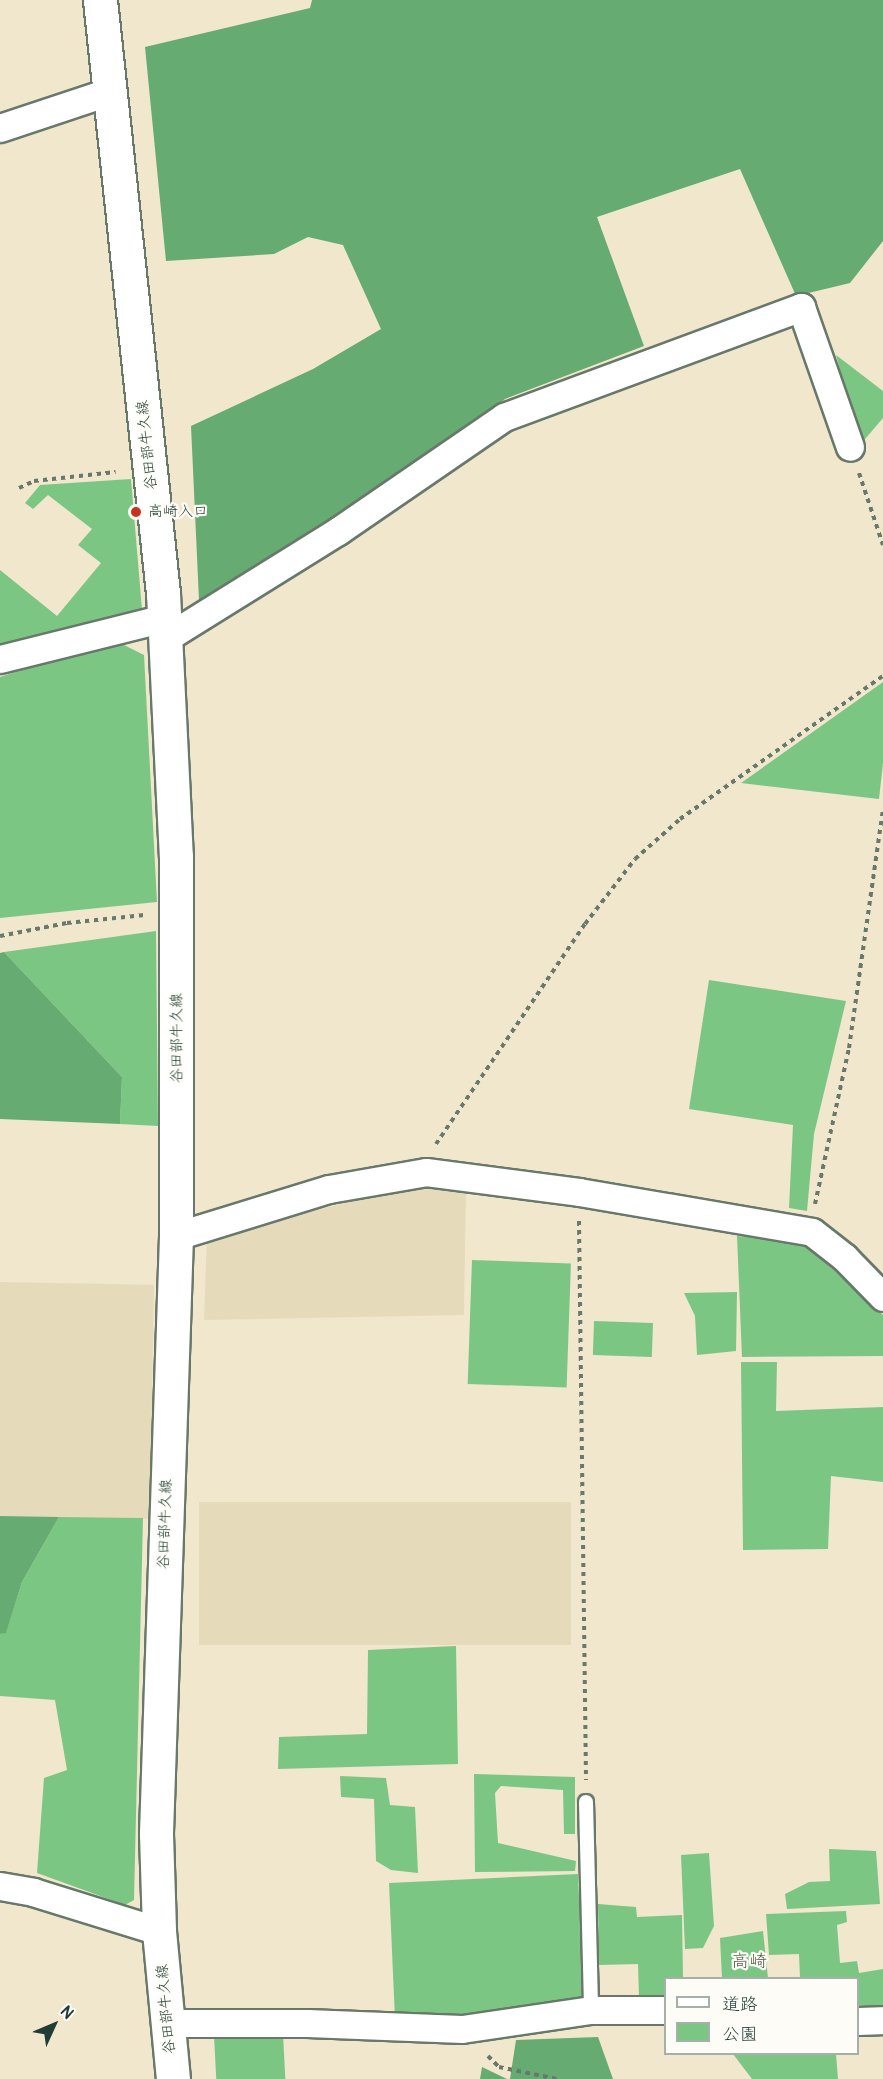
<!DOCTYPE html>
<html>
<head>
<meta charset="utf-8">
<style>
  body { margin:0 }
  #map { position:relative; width:883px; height:2079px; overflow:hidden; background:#f0e7cd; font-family:Pangolin,"Klee One",sans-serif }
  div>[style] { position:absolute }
  .built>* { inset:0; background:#e5dbba; transform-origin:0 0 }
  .green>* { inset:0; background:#7cc684; transform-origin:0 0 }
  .forest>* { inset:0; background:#65ab72 }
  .path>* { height:4px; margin-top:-2px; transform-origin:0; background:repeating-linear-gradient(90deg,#68786a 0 4.5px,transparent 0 9px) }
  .roads { filter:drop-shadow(2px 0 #68786a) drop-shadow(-2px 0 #68786a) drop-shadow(0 2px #68786a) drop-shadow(0 -2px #68786a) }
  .service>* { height:14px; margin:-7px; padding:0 7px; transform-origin:7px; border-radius:7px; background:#fff }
  .minor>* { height:27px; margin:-13.5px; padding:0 13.5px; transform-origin:13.5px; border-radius:13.5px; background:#fff }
  .secondary>* { height:33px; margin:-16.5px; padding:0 16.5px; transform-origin:16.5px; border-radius:16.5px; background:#fff }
  .dots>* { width:16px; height:16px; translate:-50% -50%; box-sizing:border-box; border:3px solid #fdfcf7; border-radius:50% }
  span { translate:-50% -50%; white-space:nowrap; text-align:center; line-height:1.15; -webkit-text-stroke:4.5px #fdfcf7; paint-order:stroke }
  .street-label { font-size:15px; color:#1f3d34 }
  .poi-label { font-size:15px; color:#1f3d34 }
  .left { translate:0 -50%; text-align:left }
  .quarter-label { font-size:18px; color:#585f4e }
  .legend { position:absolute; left:664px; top:1977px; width:195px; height:78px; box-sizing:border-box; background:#fdfcf7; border:2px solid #a4b0a9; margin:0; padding:8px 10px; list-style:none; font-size:18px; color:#1f3d34 }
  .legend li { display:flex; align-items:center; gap:12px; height:30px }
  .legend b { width:30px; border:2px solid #a4b0a9 }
  .north { position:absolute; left:24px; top:1995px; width:60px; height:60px; -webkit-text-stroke:4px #fdfcf7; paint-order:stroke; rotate:46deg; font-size:16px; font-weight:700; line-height:24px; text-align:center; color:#1f3d34 }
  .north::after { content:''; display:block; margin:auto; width:21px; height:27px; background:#1f3d34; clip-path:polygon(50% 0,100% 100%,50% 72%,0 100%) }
</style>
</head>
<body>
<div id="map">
  <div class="built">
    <div style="clip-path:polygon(410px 1188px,466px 1189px,464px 1315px,204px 1320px,207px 1236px)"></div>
    <div style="left:0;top:1282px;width:154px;height:234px;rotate:1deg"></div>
    <div style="left:199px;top:1502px;width:372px;height:143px"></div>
  </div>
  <div class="green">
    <div style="clip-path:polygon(836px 355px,883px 391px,883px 418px,860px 445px)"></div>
    <div style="clip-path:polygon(131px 479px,142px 610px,0 648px,0 570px,57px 616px,101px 563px,78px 545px,92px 529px,48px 495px,33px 509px,25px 503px,40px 485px)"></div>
    <div style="clip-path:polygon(114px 640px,144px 655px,157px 902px,0 918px,0 677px)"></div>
    <div style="clip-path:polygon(883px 682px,883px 763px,879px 799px,741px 783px)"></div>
    <div style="clip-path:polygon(156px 931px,158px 1126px,120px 1124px,122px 1077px,4px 952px)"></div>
    <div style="clip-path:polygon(709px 980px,846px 1001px,814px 1134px,807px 1211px,789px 1208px,793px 1125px,689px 1109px)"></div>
    <div style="clip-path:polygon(737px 1236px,798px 1240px,823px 1260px,883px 1315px,883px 1356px,742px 1357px)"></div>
    <div style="left:472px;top:1260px;width:99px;height:124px;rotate:2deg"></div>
    <div style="clip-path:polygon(737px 1292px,736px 1351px,697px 1355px,695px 1316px,684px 1293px)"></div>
    <div style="left:653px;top:1323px;width:34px;height:59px;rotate:92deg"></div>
    <div style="clip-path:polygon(741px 1362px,777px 1362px,776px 1411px,883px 1407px,883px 1482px,831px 1476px,828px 1549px,743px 1550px)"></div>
    <div style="clip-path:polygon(59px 1517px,143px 1518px,134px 1900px,125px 1905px,37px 1873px,44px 1778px,67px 1770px,55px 1700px,0 1696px,0 1634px,6px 1632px,22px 1582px)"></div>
    <div style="clip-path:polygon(456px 1646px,458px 1764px,278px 1769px,279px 1737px,367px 1734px,368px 1650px)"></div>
    <div style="clip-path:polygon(474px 1774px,575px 1777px,575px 1834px,564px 1834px,563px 1790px,501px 1786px,495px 1793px,498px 1843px,576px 1861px,575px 1871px,475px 1872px)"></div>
    <div style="clip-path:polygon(340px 1776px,386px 1778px,390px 1805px,415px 1807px,418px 1873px,391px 1870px,376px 1861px,374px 1799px,341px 1797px)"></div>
    <div style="clip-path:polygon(829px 1849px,876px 1851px,880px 1904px,787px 1909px,785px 1894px,809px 1882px,830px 1881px)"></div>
    <div style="clip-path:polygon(709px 1853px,714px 1926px,703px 1948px,685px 1949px,681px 1855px)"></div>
    <div style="clip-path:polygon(578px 1874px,584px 2002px,473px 2022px,395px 2019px,389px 1883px)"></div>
    <div style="clip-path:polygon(598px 1904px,636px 1907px,637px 1917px,682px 1915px,683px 1978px,666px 1978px,665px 1999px,639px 1997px,638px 1964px,599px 1965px)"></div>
    <div style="clip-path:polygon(846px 1911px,847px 1922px,837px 1925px,840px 1963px,857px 1961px,859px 1973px,883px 1969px,883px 2007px,858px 2009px,858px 1978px,800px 1978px,799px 1954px,769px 1955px,766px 1914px)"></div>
    <div style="clip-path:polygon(763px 1931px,768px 1978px,722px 1978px,720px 1938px)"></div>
    <div style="left:283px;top:2034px;width:45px;height:69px;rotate:87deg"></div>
    <div style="clip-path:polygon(733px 2054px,836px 2054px,838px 2079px,752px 2079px)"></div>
  </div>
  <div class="forest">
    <div style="clip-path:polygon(312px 0,883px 0,883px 241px,850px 283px,796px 296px,740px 169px,597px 217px,644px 346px,505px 399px,413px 478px,199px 600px,191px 426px,313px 369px,381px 329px,343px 245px,308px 237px,274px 254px,166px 261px,145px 47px,310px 8px)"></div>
    <div style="clip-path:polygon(4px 952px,122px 1077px,120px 1124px,0 1119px,0 953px)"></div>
    <div style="clip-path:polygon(0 1516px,59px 1517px,22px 1582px,6px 1633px,0 1634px)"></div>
    <div style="clip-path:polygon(598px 2037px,613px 2079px,510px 2079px,516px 2040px)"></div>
    <div style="clip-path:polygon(482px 2067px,507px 2079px,480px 2079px)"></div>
  </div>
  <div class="path">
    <div style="left:859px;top:473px;width:76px;rotate:71.6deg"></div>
    <div style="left:19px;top:488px;width:17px;rotate:-25deg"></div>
    <div style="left:34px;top:481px;width:82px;rotate:-6.3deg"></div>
    <div style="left:0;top:936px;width:68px;rotate:-11deg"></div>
    <div style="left:67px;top:923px;width:78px;rotate:-5.9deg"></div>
    <div style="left:436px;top:1144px;width:266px;rotate:-55.9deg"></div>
    <div style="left:585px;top:924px;width:82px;rotate:-52.4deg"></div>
    <div style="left:635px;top:859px;width:60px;rotate:-41.6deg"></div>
    <div style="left:680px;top:819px;width:248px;rotate:-35.2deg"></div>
    <div style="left:815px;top:1204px;width:160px;rotate:-77.7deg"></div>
    <div style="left:849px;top:1048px;width:241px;rotate:-81.9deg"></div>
    <div style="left:579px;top:1221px;width:559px;rotate:89.28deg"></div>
    <div style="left:488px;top:2056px;width:16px;rotate:45deg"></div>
    <div style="left:499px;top:2067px;width:59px;rotate:11.7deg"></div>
  </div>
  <div class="roads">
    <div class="service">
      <div style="left:586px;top:1802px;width:208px;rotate:88.6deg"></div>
    </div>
    <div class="minor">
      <div style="left:0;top:128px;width:117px;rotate:-18.4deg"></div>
      <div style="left:166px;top:638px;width:203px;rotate:-31.9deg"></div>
      <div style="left:338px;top:531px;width:201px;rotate:-34.5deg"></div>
      <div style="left:504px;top:417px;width:317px;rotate:-20.3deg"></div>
      <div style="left:801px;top:307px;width:148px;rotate:70.7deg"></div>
      <div style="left:0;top:659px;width:170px;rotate:-14deg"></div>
      <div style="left:176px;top:1236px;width:160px;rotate:-17.1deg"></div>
      <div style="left:329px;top:1189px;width:98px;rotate:-9.9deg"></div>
      <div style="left:426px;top:1172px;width:154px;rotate:7.4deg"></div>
      <div style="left:579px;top:1192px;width:236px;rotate:9.7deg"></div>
      <div style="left:812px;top:1232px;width:41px;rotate:38deg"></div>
      <div style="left:844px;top:1257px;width:56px;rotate:45.7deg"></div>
      <div style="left:0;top:1886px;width:34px;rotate:10deg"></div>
      <div style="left:33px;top:1892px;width:132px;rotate:17.2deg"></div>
      <div style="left:858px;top:2021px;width:25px;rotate:-2deg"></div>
      <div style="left:166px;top:2023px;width:141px"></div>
      <div style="left:307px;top:2023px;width:155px;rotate:2.2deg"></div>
      <div style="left:462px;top:2029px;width:130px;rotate:-8.4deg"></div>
      <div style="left:591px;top:2010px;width:75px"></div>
    </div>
    <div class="secondary">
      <div style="left:100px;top:0;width:596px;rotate:83.94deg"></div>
      <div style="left:163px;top:593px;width:263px;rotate:87.2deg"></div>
      <div style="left:176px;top:856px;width:380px;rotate:90deg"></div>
      <div style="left:176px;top:1236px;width:598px;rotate:91.92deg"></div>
      <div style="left:156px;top:1834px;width:97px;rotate:88.2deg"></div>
      <div style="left:159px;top:1931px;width:149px;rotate:84.6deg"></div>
    </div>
  </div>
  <div class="dots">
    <div style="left:136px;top:512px;background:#c8321e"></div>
  </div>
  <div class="street-label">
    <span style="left:147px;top:445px;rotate:-96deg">谷田部牛久線</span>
    <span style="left:177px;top:1038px;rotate:-90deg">谷田部牛久線</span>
    <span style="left:165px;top:1524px;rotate:-88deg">谷田部牛久線</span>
    <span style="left:166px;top:2009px;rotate:-95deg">谷田部牛久線</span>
  </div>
  <div class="poi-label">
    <span class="left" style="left:148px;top:512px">高崎入口</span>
  </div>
  <div class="quarter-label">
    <span style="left:749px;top:1962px">高崎</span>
  </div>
  <ul class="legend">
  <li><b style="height:8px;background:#fff"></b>道路</li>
  <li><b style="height:16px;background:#7cc684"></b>公園</li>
  </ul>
  <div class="north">N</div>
</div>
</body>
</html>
